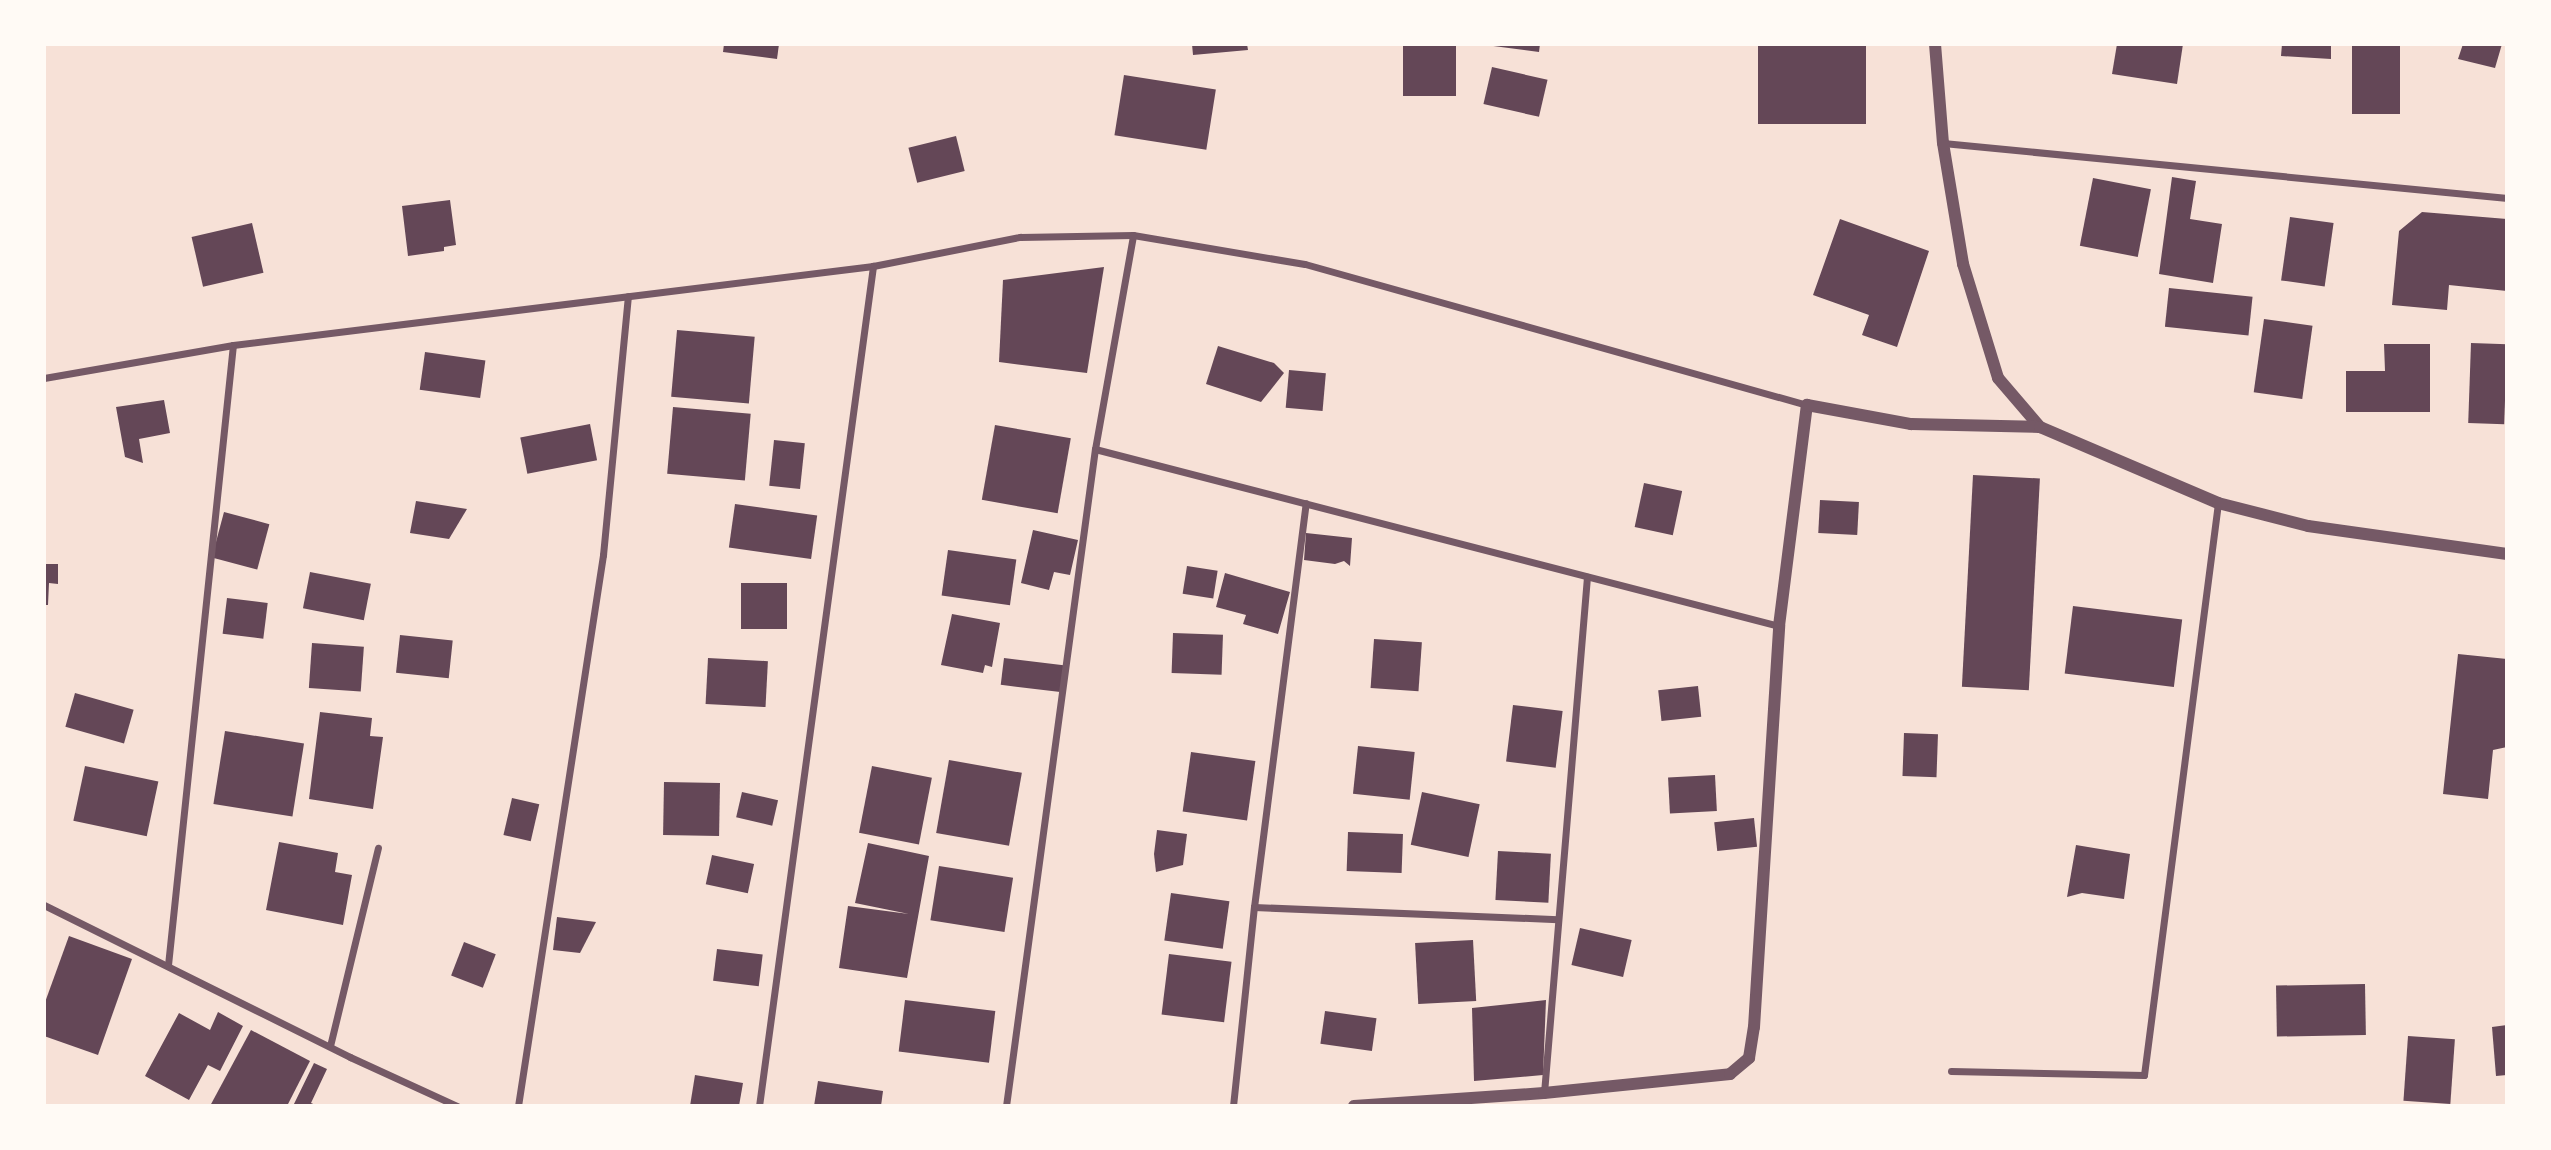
<!DOCTYPE html>
<html>
<head>
<meta charset="utf-8">
<style>
  body { margin:0 }
  #map { position:relative; width:2551px; height:1150px; overflow:hidden; background:#f7e1d7; font-family:Mulish,sans-serif }
  div>[style] { position:absolute }
  .building>* { inset:0; background:#644757; transform-origin:0 0 }
  .minor>* { height:7px; margin:-3.5px; padding:0 3.5px; transform-origin:3.5px; border-radius:3.5px; background:#755966 }
  .tertiary>* { height:12px; margin:-6px; padding:0 6px; transform-origin:6px; border-radius:6px; background:#755966 }
  span { translate:-50% -50%; white-space:nowrap; text-align:center; line-height:1.15; -webkit-text-stroke:5px #fffaf5; paint-order:stroke }
  .frame { position:absolute; inset:0; border:46px solid #fffaf5; pointer-events:none }
</style>
</head>
<body>
<div id="map">
  <div class="building">
    <div style="clip-path:polygon(724px 44px,779px 44px,777px 59px,723px 52px)"></div>
    <div style="clip-path:polygon(1192px 44px,1247px 44px,1248px 50px,1193px 55px)"></div>
    <div style="left:1403px;top:44px;width:53px;height:52px"></div>
    <div style="clip-path:polygon(1478px 44px,1540px 44px,1539px 52px)"></div>
    <div style="left:1758px;top:44px;width:108px;height:80px"></div>
    <div style="clip-path:polygon(2117px 44px,2183px 44px,2177px 84px,2112px 74px)"></div>
    <div style="clip-path:polygon(2282px 44px,2331px 44px,2331px 59px,2281px 56px)"></div>
    <div style="left:2352px;top:44px;width:48px;height:70px"></div>
    <div style="clip-path:polygon(2463px 44px,2502px 44px,2495px 68px,2458px 59px)"></div>
    <div style="left:1492px;top:67px;width:57px;height:38px;rotate:13deg"></div>
    <div style="left:1124px;top:75px;width:93px;height:61px;rotate:9deg"></div>
    <div style="left:956px;top:136px;width:36px;height:49px;rotate:76deg"></div>
    <div style="clip-path:polygon(2172px 177px,2196px 181px,2190px 219px,2222px 224px,2213px 283px,2159px 274px)"></div>
    <div style="left:2093px;top:178px;width:59px;height:69px;rotate:11deg"></div>
    <div style="clip-path:polygon(450px 200px,456px 245px,444px 247px,444px 251px,408px 256px,402px 206px)"></div>
    <div style="clip-path:polygon(2422px 212px,2507px 219px,2507px 291px,2449px 285px,2447px 310px,2392px 305px,2399px 231px)"></div>
    <div style="left:2290px;top:217px;width:44px;height:64px;rotate:8deg"></div>
    <div style="clip-path:polygon(1840px 219px,1929px 251px,1897px 347px,1862px 335px,1869px 315px,1813px 295px)"></div>
    <div style="left:252px;top:223px;width:51px;height:62px;rotate:77deg"></div>
    <div style="clip-path:polygon(1104px 267px,1087px 373px,999px 362px,1003px 280px)"></div>
    <div style="left:2169px;top:288px;width:84px;height:39px;rotate:6deg"></div>
    <div style="left:2264px;top:319px;width:49px;height:74px;rotate:8deg"></div>
    <div style="left:677px;top:330px;width:78px;height:67px;rotate:5deg"></div>
    <div style="left:2471px;top:343px;width:36px;height:80px;rotate:2deg"></div>
    <div style="clip-path:polygon(2384px 344px,2430px 344px,2430px 412px,2346px 412px,2346px 371px,2385px 371px)"></div>
    <div style="clip-path:polygon(1218px 346px,1274px 363px,1284px 373px,1261px 402px,1206px 384px)"></div>
    <div style="left:425px;top:352px;width:61px;height:38px;rotate:8deg"></div>
    <div style="left:1289px;top:370px;width:37px;height:38px;rotate:5deg"></div>
    <div style="clip-path:polygon(164px 400px,170px 433px,139px 439px,143px 463px,125px 457px,116px 407px)"></div>
    <div style="left:673px;top:407px;width:78px;height:67px;rotate:5deg"></div>
    <div style="left:590px;top:424px;width:37px;height:71px;rotate:79deg"></div>
    <div style="left:995px;top:425px;width:77px;height:76px;rotate:10deg"></div>
    <div style="left:774px;top:440px;width:31px;height:46px;rotate:6deg"></div>
    <div style="left:1973px;top:475px;width:67px;height:212px;rotate:3deg"></div>
    <div style="left:1644px;top:483px;width:39px;height:45px;rotate:12deg"></div>
    <div style="left:1820px;top:500px;width:39px;height:33px;rotate:3deg"></div>
    <div style="clip-path:polygon(416px 501px,467px 509px,449px 539px,410px 533px)"></div>
    <div style="left:735px;top:504px;width:83px;height:44px;rotate:8deg"></div>
    <div style="left:224px;top:512px;width:47px;height:47px;rotate:15deg"></div>
    <div style="clip-path:polygon(1033px 530px,1078px 540px,1070px 575px,1054px 572px,1049px 590px,1021px 583px)"></div>
    <div style="clip-path:polygon(1306px 533px,1352px 538px,1350px 566px,1344px 561px,1335px 564px,1304px 560px)"></div>
    <div style="left:948px;top:550px;width:69px;height:46px;rotate:8deg"></div>
    <div style="clip-path:polygon(44px 564px,58px 564px,58px 584px,49px 583px,48px 605px,44px 605px)"></div>
    <div style="left:1187px;top:566px;width:31px;height:28px;rotate:9deg"></div>
    <div style="left:310px;top:572px;width:62px;height:37px;rotate:11deg"></div>
    <div style="clip-path:polygon(1225px 573px,1290px 592px,1278px 634px,1243px 624px,1246px 615px,1216px 607px)"></div>
    <div style="left:741px;top:583px;width:46px;height:46px"></div>
    <div style="left:227px;top:598px;width:41px;height:36px;rotate:7deg"></div>
    <div style="left:2073px;top:606px;width:110px;height:68px;rotate:7deg"></div>
    <div style="clip-path:polygon(952px 614px,1000px 623px,992px 667px,985px 665px,983px 673px,941px 665px)"></div>
    <div style="left:1173px;top:633px;width:50px;height:40px;rotate:2deg"></div>
    <div style="left:400px;top:635px;width:53px;height:38px;rotate:6deg"></div>
    <div style="left:1374px;top:639px;width:48px;height:49px;rotate:4deg"></div>
    <div style="left:312px;top:643px;width:52px;height:45px;rotate:4deg"></div>
    <div style="clip-path:polygon(2458px 654px,2507px 659px,2507px 747px,2493px 750px,2488px 799px,2443px 794px)"></div>
    <div style="left:708px;top:658px;width:60px;height:46px;rotate:3deg"></div>
    <div style="left:1004px;top:658px;width:60px;height:27px;rotate:7deg"></div>
    <div style="left:1698px;top:686px;width:31px;height:40px;rotate:84deg"></div>
    <div style="left:75px;top:693px;width:61px;height:35px;rotate:16deg"></div>
    <div style="left:1513px;top:705px;width:50px;height:57px;rotate:7deg"></div>
    <div style="clip-path:polygon(320px 712px,372px 718px,370px 736px,383px 737px,373px 809px,309px 799px)"></div>
    <div style="left:225px;top:731px;width:80px;height:74px;rotate:9deg"></div>
    <div style="left:1904px;top:733px;width:34px;height:43px;rotate:2deg"></div>
    <div style="left:1358px;top:746px;width:57px;height:48px;rotate:6deg"></div>
    <div style="left:1191px;top:752px;width:65px;height:60px;rotate:8deg"></div>
    <div style="left:949px;top:760px;width:74px;height:74px;rotate:10deg"></div>
    <div style="left:85px;top:766px;width:75px;height:56px;rotate:12deg"></div>
    <div style="left:872px;top:766px;width:61px;height:68px;rotate:11deg"></div>
    <div style="left:1715px;top:775px;width:36px;height:47px;rotate:87deg"></div>
    <div style="left:664px;top:782px;width:56px;height:53px;rotate:1deg"></div>
    <div style="left:742px;top:792px;width:37px;height:26px;rotate:13deg"></div>
    <div style="left:1422px;top:792px;width:59px;height:54px;rotate:12deg"></div>
    <div style="left:512px;top:798px;width:28px;height:38px;rotate:13deg"></div>
    <div style="left:1754px;top:818px;width:29px;height:40px;rotate:84deg"></div>
    <div style="clip-path:polygon(1157px 830px,1187px 834px,1183px 865px,1156px 872px,1154px 854px)"></div>
    <div style="left:1348px;top:832px;width:55px;height:39px;rotate:2deg"></div>
    <div style="clip-path:polygon(279px 842px,338px 853px,335px 872px,352px 875px,343px 925px,266px 910px)"></div>
    <div style="clip-path:polygon(868px 843px,929px 856px,907px 978px,839px 968px,848px 906px,909px 914px,855px 903px)"></div>
    <div style="clip-path:polygon(2076px 845px,2130px 854px,2124px 899px,2082px 893px,2067px 897px)"></div>
    <div style="left:1498px;top:851px;width:53px;height:49px;rotate:3deg"></div>
    <div style="left:712px;top:855px;width:43px;height:30px;rotate:12deg"></div>
    <div style="left:939px;top:866px;width:75px;height:55px;rotate:9deg"></div>
    <div style="left:1171px;top:893px;width:59px;height:48px;rotate:8deg"></div>
    <div style="clip-path:polygon(557px 917px,596px 922px,580px 953px,553px 950px)"></div>
    <div style="left:1580px;top:928px;width:53px;height:38px;rotate:13deg"></div>
    <div style="clip-path:polygon(69px 936px,132px 959px,98px 1055px,44px 1036px,44px 1005px)"></div>
    <div style="left:1473px;top:940px;width:61px;height:58px;rotate:87deg"></div>
    <div style="left:464px;top:942px;width:34px;height:36px;rotate:21deg"></div>
    <div style="left:717px;top:949px;width:46px;height:32px;rotate:7deg"></div>
    <div style="left:1169px;top:954px;width:63px;height:61px;rotate:7deg"></div>
    <div style="left:2365px;top:984px;width:51px;height:89px;rotate:89deg"></div>
    <div style="left:905px;top:1000px;width:91px;height:52px;rotate:7deg"></div>
    <div style="clip-path:polygon(1546px 1000px,1543px 1075px,1474px 1081px,1472px 1008px)"></div>
    <div style="left:1325px;top:1011px;width:52px;height:33px;rotate:8deg"></div>
    <div style="clip-path:polygon(218px 1012px,243px 1026px,220px 1071px,208px 1065px,189px 1100px,145px 1076px,179px 1013px,210px 1030px)"></div>
    <div style="clip-path:polygon(2507px 1025px,2507px 1075px,2496px 1076px,2492px 1027px)"></div>
    <div style="clip-path:polygon(251px 1030px,310px 1061px,287px 1106px,210px 1106px)"></div>
    <div style="left:2408px;top:1036px;width:47px;height:65px;rotate:4deg"></div>
    <div style="clip-path:polygon(314px 1063px,327px 1069px,311px 1103px,318px 1106px,293px 1106px)"></div>
    <div style="clip-path:polygon(695px 1075px,743px 1083px,739px 1106px,690px 1106px)"></div>
    <div style="clip-path:polygon(818px 1081px,883px 1091px,881px 1106px,814px 1106px)"></div>
  </div>
  <div class="minor">
    <div style="left:1943px;top:143px;width:567px;rotate:5.57deg"></div>
    <div style="left:44px;top:378px;width:192px;rotate:-9.9deg"></div>
    <div style="left:233px;top:345px;width:645px;rotate:-7.04deg"></div>
    <div style="left:873px;top:266px;width:150px;rotate:-11.2deg"></div>
    <div style="left:1020px;top:237px;width:113px;rotate:-1deg"></div>
    <div style="left:1133px;top:235px;width:174px;rotate:9.6deg"></div>
    <div style="left:1305px;top:264px;width:521px;rotate:15.69deg"></div>
    <div style="left:1095px;top:449px;width:707px;rotate:14.51deg"></div>
    <div style="left:44px;top:905px;width:342px;rotate:26.4deg"></div>
    <div style="left:350px;top:1057px;width:118px;rotate:24.6deg"></div>
    <div style="left:1254px;top:907px;width:304px;rotate:2.3deg"></div>
    <div style="left:168px;top:965px;width:623px;rotate:-84.02deg"></div>
    <div style="left:330px;top:1046px;width:204px;rotate:-76.4deg"></div>
    <div style="left:1951px;top:1071px;width:193px;rotate:1.2deg"></div>
    <div style="left:2144px;top:1075px;width:577px;rotate:-82.63deg"></div>
    <div style="left:1544px;top:1093px;width:518px;rotate:-85.24deg"></div>
    <div style="left:518px;top:1106px;width:558px;rotate:-81.23deg"></div>
    <div style="left:603px;top:555px;width:260px;rotate:-84.5deg"></div>
    <div style="left:759px;top:1106px;width:848px;rotate:-82.27deg"></div>
    <div style="left:1006px;top:1106px;width:663px;rotate:-82.29deg"></div>
    <div style="left:1095px;top:449px;width:217px;rotate:-79.9deg"></div>
    <div style="left:1233px;top:1106px;width:200px;rotate:-84deg"></div>
    <div style="left:1254px;top:907px;width:407px;rotate:-82.7deg"></div>
  </div>
  <div class="tertiary">
    <div style="left:1935px;top:44px;width:99px;rotate:85.4deg"></div>
    <div style="left:1943px;top:143px;width:123px;rotate:80.6deg"></div>
    <div style="left:1963px;top:264px;width:119px;rotate:72.9deg"></div>
    <div style="left:1998px;top:378px;width:65px;rotate:49.4deg"></div>
    <div style="left:1354px;top:1106px;width:190px;rotate:-3.9deg"></div>
    <div style="left:1544px;top:1093px;width:187px;rotate:-5.8deg"></div>
    <div style="left:1730px;top:1074px;width:25px;rotate:-40deg"></div>
    <div style="left:1749px;top:1058px;width:31px;rotate:-81deg"></div>
    <div style="left:1754px;top:1027px;width:402px;rotate:-86.4deg"></div>
    <div style="left:1779px;top:626px;width:223px;rotate:-82.8deg"></div>
    <div style="left:1807px;top:405px;width:106px;rotate:10.4deg"></div>
    <div style="left:1911px;top:424px;width:129px;rotate:1.3deg"></div>
    <div style="left:2040px;top:427px;width:194px;rotate:23.1deg"></div>
    <div style="left:2218px;top:503px;width:93px;rotate:14.3deg"></div>
    <div style="left:2308px;top:526px;width:201px;rotate:8deg"></div>
  </div>
  <div class="frame"></div>
</div>
</body>
</html>
